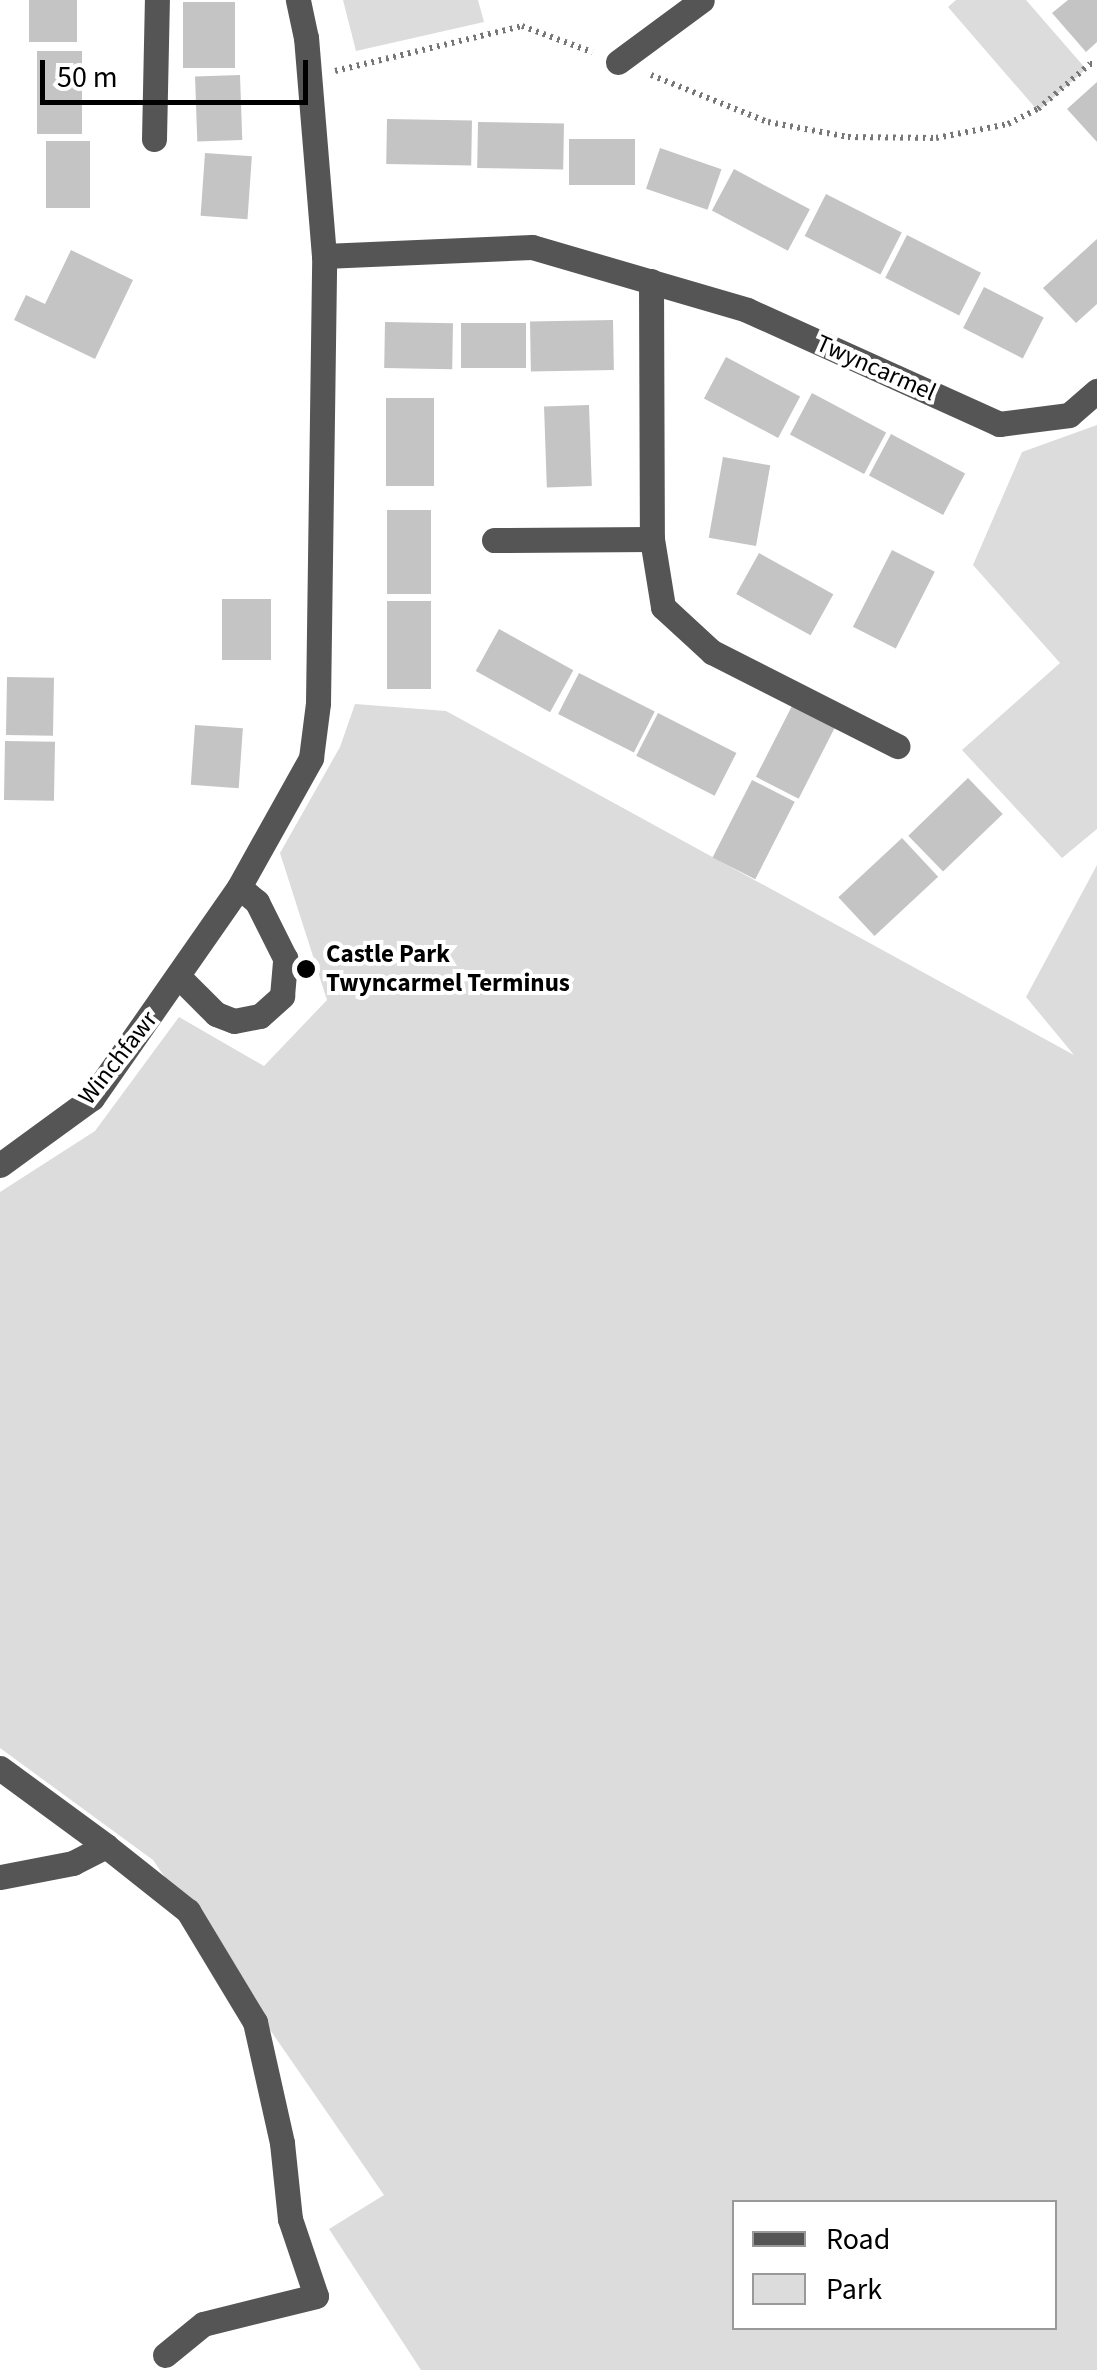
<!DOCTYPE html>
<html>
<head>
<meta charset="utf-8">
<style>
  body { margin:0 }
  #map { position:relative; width:1097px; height:2370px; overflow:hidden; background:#fff; font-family:"Source Sans 3",sans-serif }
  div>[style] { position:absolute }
  .green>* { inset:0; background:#dcdcdc }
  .building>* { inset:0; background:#c4c4c4; transform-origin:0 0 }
  .path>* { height:6px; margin-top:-3px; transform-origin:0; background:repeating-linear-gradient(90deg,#777 0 2.5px,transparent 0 7.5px) }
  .minor>* { height:25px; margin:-12.5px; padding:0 12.5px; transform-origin:12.5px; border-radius:12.5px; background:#555 }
  .dots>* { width:28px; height:28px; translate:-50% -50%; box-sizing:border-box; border:5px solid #fff; border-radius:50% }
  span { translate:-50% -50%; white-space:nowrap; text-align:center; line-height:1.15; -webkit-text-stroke:8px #fff; paint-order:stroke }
  .street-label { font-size:25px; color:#000 }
  .poi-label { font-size:25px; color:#000; font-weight:700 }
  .left { translate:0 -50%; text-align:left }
  .legend { position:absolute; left:732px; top:2200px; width:325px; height:130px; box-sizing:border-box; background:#fff; border:2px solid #999; margin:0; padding:12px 18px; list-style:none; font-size:30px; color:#000 }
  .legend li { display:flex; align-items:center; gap:20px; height:50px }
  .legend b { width:50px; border:2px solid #999 }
  .scale { position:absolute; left:40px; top:60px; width:268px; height:45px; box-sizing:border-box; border:5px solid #000; border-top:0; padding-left:12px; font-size:30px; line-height:35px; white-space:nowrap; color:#000; -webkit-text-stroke:8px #fff; paint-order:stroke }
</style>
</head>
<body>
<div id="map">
  <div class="green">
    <div style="clip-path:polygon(343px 0,478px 0,484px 22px,356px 51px)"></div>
    <div style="clip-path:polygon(956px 0,1026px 0,1086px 69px,1038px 111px,948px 7px)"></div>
    <div style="clip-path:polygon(1097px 425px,1097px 829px,1062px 858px,962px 750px,1060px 663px,973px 565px,1022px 452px)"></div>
    <div style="clip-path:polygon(evenodd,355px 704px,446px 711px,1074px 1055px,1026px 997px,1097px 865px,1097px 2370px,421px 2370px,329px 2229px,384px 2195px,153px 1860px,0 1748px,0 1192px,95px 1131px,179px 1017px,264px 1066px,327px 1000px,280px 853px,340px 747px,355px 704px,734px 2202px,1054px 2202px,1054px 2328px,734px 2328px,734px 2202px)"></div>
  </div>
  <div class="building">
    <div style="left:29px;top:0;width:48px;height:42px"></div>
    <div style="clip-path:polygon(1068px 0,1097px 0,1097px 42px,1086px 52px,1052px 13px)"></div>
    <div style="left:235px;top:2px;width:66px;height:52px;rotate:90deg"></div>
    <div style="left:37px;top:51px;width:45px;height:83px"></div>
    <div style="left:240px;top:75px;width:65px;height:45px;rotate:88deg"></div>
    <div style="clip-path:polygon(1097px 82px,1097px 142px,1067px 109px)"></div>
    <div style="left:387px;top:119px;width:85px;height:45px;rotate:1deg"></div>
    <div style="left:478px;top:122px;width:86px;height:46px;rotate:1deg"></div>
    <div style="left:635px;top:139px;width:46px;height:66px;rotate:90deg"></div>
    <div style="left:46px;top:141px;width:44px;height:67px"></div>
    <div style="left:660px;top:148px;width:65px;height:43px;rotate:19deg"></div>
    <div style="left:205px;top:153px;width:47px;height:63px;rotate:4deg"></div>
    <div style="left:734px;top:169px;width:86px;height:47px;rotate:28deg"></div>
    <div style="left:826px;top:194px;width:85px;height:47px;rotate:27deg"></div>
    <div style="left:907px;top:235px;width:83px;height:48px;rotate:27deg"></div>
    <div style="clip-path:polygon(1097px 239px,1097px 304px,1076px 323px,1043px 288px)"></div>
    <div style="clip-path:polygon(71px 250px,133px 280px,95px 359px,14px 320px,26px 295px,45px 304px)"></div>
    <div style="left:984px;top:287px;width:67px;height:46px;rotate:27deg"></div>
    <div style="left:613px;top:320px;width:50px;height:83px;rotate:89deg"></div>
    <div style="left:385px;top:322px;width:68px;height:46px;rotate:1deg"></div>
    <div style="left:461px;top:323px;width:65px;height:45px"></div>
    <div style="left:726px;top:357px;width:84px;height:47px;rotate:28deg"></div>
    <div style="left:812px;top:393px;width:84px;height:47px;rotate:28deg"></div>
    <div style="left:386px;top:398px;width:48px;height:88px"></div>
    <div style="left:589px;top:405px;width:81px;height:45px;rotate:88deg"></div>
    <div style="left:891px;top:434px;width:84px;height:47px;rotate:28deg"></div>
    <div style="left:723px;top:457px;width:48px;height:82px;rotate:10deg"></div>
    <div style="left:387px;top:510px;width:44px;height:84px"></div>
    <div style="left:892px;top:550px;width:48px;height:86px;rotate:27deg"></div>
    <div style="left:759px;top:553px;width:85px;height:47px;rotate:29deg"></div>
    <div style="left:222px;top:599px;width:49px;height:61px"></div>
    <div style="left:387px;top:601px;width:44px;height:88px"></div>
    <div style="left:499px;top:629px;width:85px;height:48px;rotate:29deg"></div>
    <div style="left:579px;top:673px;width:85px;height:46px;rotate:27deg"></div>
    <div style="left:7px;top:677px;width:47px;height:58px;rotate:1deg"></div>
    <div style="left:794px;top:702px;width:48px;height:84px;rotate:27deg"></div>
    <div style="left:658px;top:713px;width:88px;height:48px;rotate:27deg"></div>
    <div style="left:195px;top:725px;width:48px;height:60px;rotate:4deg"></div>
    <div style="left:5px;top:741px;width:50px;height:59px;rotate:1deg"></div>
    <div style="left:968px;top:778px;width:50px;height:83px;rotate:46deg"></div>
    <div style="left:752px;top:780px;width:48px;height:87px;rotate:27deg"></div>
    <div style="left:902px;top:838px;width:53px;height:87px;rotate:47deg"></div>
  </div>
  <div class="path">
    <div style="left:335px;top:71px;width:192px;rotate:-13.5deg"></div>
    <div style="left:522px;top:26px;width:75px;rotate:20.4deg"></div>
    <div style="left:651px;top:75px;width:126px;rotate:21.9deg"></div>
    <div style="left:768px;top:122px;width:81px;rotate:10.6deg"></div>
    <div style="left:848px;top:137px;width:88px;rotate:0.7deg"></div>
    <div style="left:936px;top:138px;width:73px;rotate:-11deg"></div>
    <div style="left:1008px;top:124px;width:34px;rotate:-27deg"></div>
    <div style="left:1038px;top:109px;width:69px;rotate:-40.9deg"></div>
    <div style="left:1090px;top:64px;width:7px"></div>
  </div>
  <div class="minor">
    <div style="left:618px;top:62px;width:104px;rotate:-36.4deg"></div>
    <div style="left:154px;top:139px;width:139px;rotate:-88.8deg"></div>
    <div style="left:324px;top:256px;width:208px;rotate:-2.5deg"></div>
    <div style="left:532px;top:247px;width:224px;rotate:16.3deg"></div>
    <div style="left:747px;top:310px;width:277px;rotate:24.3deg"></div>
    <div style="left:999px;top:424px;width:71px;rotate:-7.3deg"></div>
    <div style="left:1069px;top:415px;width:37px;rotate:-41deg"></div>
    <div style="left:651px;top:281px;width:258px;rotate:89.8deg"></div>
    <div style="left:652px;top:539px;width:69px;rotate:80.8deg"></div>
    <div style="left:663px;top:607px;width:67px;rotate:42.6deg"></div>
    <div style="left:712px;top:652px;width:208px;rotate:26.9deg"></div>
    <div style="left:494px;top:540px;width:158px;rotate:-0.4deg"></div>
    <div style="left:179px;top:977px;width:52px;rotate:45deg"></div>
    <div style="left:216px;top:1014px;width:19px;rotate:21deg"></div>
    <div style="left:234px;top:1021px;width:26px;rotate:-11deg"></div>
    <div style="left:260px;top:1016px;width:30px;rotate:-42deg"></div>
    <div style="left:282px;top:996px;width:38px;rotate:-85deg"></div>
    <div style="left:285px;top:958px;width:63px;rotate:-116.6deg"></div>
    <div style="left:257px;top:902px;width:23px;rotate:-140deg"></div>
    <div style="left:0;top:1165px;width:114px;rotate:-36.1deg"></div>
    <div style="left:92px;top:1098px;width:257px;rotate:-55.1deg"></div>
    <div style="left:239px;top:887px;width:148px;rotate:-60.8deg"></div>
    <div style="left:311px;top:758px;width:55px;rotate:-82.7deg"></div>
    <div style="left:318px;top:703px;width:447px;rotate:-89.2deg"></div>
    <div style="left:324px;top:256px;width:219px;rotate:-94.7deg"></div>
    <div style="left:306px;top:38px;width:39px;rotate:-102deg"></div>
    <div style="left:0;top:1768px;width:132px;rotate:36.3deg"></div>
    <div style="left:106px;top:1846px;width:37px;rotate:153deg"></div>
    <div style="left:73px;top:1863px;width:74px;rotate:169.1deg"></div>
    <div style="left:106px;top:1846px;width:105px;rotate:38.4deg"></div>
    <div style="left:188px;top:1911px;width:130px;rotate:58.9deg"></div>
    <div style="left:255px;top:2022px;width:124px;rotate:77.4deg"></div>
    <div style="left:282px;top:2143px;width:76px;rotate:84deg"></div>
    <div style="left:290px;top:2219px;width:81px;rotate:71.3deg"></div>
    <div style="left:316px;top:2296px;width:116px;rotate:166.1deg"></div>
    <div style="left:203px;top:2324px;width:49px;rotate:140.8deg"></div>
  </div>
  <div class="dots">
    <div style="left:306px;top:969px;background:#000"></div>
  </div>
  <div class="street-label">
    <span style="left:876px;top:368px;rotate:24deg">Twyncarmel</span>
    <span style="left:118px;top:1058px;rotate:-52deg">Winchfawr</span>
  </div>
  <div class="poi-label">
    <span class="left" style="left:326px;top:969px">Castle Park<br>Twyncarmel Terminus</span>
  </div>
  <ul class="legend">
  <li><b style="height:12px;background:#555"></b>Road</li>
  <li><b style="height:28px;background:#dcdcdc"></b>Park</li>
  </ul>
  <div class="scale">50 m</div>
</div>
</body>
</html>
